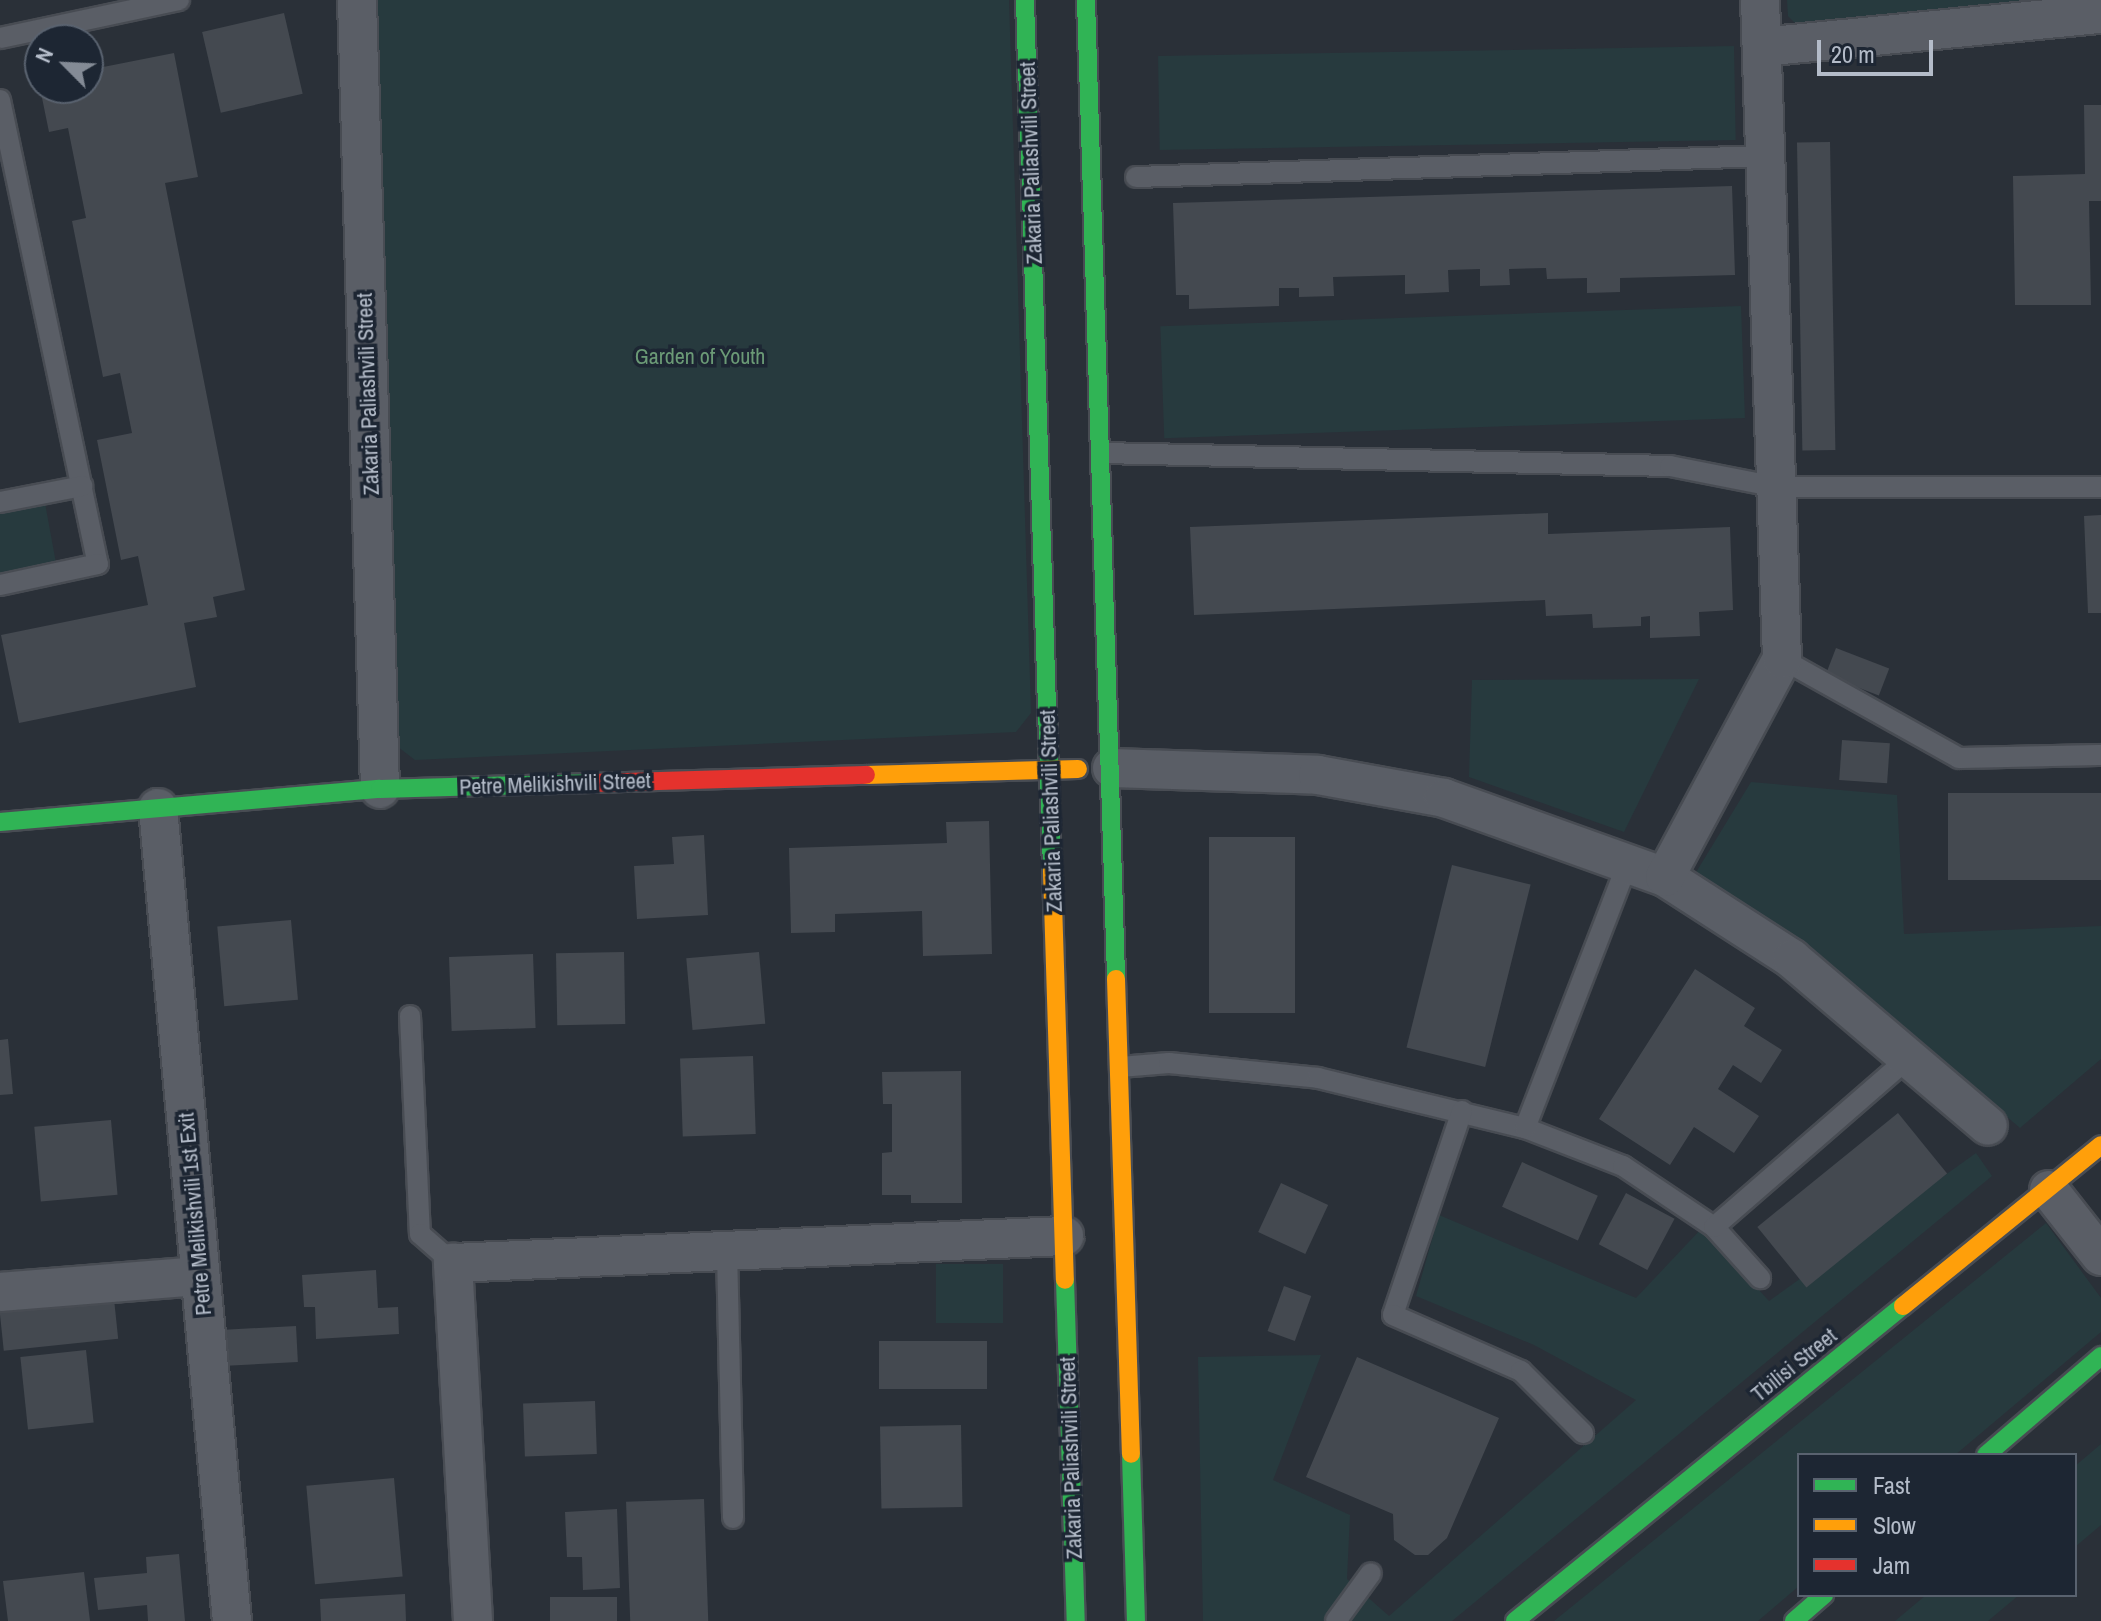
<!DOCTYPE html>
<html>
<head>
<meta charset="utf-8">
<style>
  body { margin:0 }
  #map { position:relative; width:2101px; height:1621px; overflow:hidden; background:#2a3038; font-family:"Archivo Narrow",sans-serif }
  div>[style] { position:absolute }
  .green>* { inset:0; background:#273a3e; transform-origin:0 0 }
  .building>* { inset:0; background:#444950; transform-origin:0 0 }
  .roads { filter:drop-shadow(2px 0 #484c53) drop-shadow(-2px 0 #484c53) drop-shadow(0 2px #484c53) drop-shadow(0 -2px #484c53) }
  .lane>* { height:20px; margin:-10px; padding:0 10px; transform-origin:10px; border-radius:10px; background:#5a5e66 }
  .street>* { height:38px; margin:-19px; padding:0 19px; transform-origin:19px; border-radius:19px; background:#5a5e66 }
  .fast>* { height:18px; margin:-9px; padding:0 9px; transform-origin:9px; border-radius:9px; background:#30b455 }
  .slow>* { height:18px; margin:-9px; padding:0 9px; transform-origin:9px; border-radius:9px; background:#ff9f0a }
  .jam>* { height:18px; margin:-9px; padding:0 9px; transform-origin:9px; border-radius:9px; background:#e5322d }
  span { translate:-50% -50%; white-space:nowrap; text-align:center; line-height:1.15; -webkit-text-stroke:7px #1d2633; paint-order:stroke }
  .street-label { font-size:22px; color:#b4bcc9 }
  .park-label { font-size:22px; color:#6b9a76 }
  .legend { position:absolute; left:1797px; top:1453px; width:280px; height:144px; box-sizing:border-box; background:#1d2633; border:2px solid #59626f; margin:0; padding:10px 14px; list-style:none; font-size:24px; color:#b4bcc9 }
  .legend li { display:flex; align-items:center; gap:16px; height:40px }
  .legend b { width:40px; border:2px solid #59626f }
  .north { position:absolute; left:24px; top:24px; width:80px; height:80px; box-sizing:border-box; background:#1d2633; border:2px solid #59626f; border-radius:50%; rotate:294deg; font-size:22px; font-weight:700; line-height:32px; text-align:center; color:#b4bcc9 }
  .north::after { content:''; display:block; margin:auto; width:28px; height:36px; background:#848b96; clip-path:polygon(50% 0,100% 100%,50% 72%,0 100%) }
  .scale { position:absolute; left:1817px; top:40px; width:116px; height:36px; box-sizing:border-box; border:4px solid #b4bcc9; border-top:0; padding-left:10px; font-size:24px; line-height:28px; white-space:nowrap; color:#b4bcc9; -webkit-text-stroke:6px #1d2633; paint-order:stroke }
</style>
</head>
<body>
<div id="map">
  <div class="green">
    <div style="clip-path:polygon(371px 0,1009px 0,1031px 713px,1016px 732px,415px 760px,389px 740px)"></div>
    <div style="clip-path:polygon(1787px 0,2101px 0,1808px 36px,1788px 16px)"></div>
    <div style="left:1734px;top:46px;width:94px;height:576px;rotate:89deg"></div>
    <div style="left:1741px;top:306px;width:112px;height:581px;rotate:88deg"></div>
    <div style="clip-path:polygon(45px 503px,56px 563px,0 575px,0 512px)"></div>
    <div style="clip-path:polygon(1699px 679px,1624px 832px,1469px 777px,1472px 680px)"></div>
    <div style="clip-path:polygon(1751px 782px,1897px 795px,1904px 934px,2101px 926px,2101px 1059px,2020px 1128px,1811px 949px,1695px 874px)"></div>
    <div style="clip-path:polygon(1976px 1153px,1992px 1176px,1452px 1621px,1203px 1621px,1198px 1357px,1321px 1355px,1273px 1480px,1350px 1515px,1347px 1579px,1389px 1616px,1636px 1400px,1534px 1345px,1416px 1296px,1439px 1215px,1636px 1298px,1702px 1228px,1769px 1301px)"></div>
    <div style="clip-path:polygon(2046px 1223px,2101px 1298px,2101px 1332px,1955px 1455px,1799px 1455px,1799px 1586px,1758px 1621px,1554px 1621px)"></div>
    <div style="left:936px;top:1264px;width:67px;height:59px"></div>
    <div style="clip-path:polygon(2101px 1444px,2101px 1525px,2075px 1547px,2075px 1466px)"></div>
    <div style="clip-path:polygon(1926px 1595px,2019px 1595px,1988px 1621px,1895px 1621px)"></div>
  </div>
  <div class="building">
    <div style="left:284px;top:13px;width:83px;height:84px;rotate:77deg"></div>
    <div style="clip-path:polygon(174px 53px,198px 177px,165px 183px,245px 590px,213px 597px,217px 617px,184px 623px,196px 687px,19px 723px,1px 635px,148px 605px,138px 556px,121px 560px,97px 440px,132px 433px,120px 373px,103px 377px,72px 221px,86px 218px,68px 128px,49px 132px,40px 88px,88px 88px,88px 70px)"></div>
    <div style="clip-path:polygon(2084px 105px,2101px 105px,2101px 201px,2089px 201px,2091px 305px,2015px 305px,2013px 176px,2085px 174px)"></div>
    <div style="left:1830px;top:142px;width:308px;height:33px;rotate:89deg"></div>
    <div style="clip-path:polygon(1732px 186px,1735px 275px,1620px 278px,1620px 292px,1587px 293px,1587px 278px,1547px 279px,1546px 268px,1509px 269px,1510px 285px,1480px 286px,1480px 269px,1448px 270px,1449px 292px,1405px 294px,1405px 275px,1333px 277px,1334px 296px,1299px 297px,1299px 288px,1279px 288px,1279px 306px,1189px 309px,1189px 295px,1176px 295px,1173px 203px)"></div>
    <div style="clip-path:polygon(1548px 513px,1548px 534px,1730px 527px,1733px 610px,1699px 612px,1700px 636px,1650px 638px,1650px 616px,1641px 617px,1641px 626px,1593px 628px,1592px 614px,1546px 616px,1545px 600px,1194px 615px,1190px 527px)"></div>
    <div style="clip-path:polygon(2101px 515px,2101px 613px,2088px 613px,2084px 516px)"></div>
    <div style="left:1836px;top:648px;width:57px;height:29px;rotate:21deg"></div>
    <div style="left:1842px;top:740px;width:48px;height:40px;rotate:4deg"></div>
    <div style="left:2101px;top:793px;width:87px;height:153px;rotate:90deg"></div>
    <div style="clip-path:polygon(989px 821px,992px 954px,923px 956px,922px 911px,835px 914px,835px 932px,791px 933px,789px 848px,947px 843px,946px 822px)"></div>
    <div style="clip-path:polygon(704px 835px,708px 915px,637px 919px,634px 866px,674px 864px,672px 837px)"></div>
    <div style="left:1209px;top:837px;width:86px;height:176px"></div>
    <div style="left:1452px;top:865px;width:81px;height:188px;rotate:14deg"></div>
    <div style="left:291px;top:920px;width:80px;height:74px;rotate:85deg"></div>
    <div style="left:624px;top:952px;width:72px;height:68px;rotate:89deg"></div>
    <div style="left:759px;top:952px;width:72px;height:73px;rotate:85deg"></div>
    <div style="left:533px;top:954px;width:74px;height:84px;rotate:88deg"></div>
    <div style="clip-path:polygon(1695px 969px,1755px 1008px,1744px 1026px,1782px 1050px,1761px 1083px,1733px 1065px,1718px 1089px,1759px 1116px,1734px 1153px,1694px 1127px,1670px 1165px,1599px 1119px)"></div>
    <div style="clip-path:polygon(8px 1039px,13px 1094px,0 1095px,0 1040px)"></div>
    <div style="left:753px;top:1056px;width:78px;height:73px;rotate:88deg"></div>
    <div style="clip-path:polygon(961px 1071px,962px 1203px,911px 1203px,911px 1195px,882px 1195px,882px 1153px,892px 1152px,892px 1104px,883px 1104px,882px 1072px)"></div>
    <div style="left:1898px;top:1113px;width:78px;height:181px;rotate:51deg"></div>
    <div style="left:111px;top:1120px;width:75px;height:77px;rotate:85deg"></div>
    <div style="left:1522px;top:1162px;width:83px;height:49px;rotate:24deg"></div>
    <div style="left:1281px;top:1183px;width:52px;height:54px;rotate:25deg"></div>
    <div style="left:1626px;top:1193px;width:55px;height:58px;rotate:28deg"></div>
    <div style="clip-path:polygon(376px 1270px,378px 1308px,398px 1307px,399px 1334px,316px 1339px,315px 1307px,304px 1307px,302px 1275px)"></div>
    <div style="left:1284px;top:1286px;width:29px;height:48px;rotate:20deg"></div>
    <div style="left:114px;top:1299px;width:40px;height:115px;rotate:84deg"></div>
    <div style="left:296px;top:1326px;width:36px;height:71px;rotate:87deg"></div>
    <div style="left:987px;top:1341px;width:48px;height:108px;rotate:90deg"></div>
    <div style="left:86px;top:1350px;width:73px;height:66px;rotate:84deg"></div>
    <div style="clip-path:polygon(1357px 1357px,1499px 1418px,1447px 1538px,1428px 1555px,1415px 1555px,1394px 1540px,1393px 1514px,1306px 1477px)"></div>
    <div style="left:595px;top:1401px;width:53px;height:72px;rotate:88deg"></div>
    <div style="left:961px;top:1425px;width:82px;height:81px;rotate:89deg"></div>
    <div style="left:394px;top:1478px;width:99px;height:88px;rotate:85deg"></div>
    <div style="left:704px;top:1499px;width:122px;height:78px;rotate:88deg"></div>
    <div style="clip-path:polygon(617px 1509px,620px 1588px,583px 1590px,582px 1557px,567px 1557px,565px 1512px)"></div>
    <div style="clip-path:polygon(179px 1554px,185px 1621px,148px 1621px,147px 1605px,98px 1610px,94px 1578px,147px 1573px,146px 1557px)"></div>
    <div style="clip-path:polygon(84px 1572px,90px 1621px,8px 1621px,3px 1581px)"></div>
    <div style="clip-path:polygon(405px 1594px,406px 1621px,321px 1621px,320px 1599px)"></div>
    <div style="left:617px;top:1597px;width:24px;height:67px;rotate:90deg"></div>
  </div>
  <div class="roads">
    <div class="lane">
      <div style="left:0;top:38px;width:183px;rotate:-12deg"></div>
      <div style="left:0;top:100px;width:474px;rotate:78.1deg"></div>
      <div style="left:98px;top:564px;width:100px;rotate:167.9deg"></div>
      <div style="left:1136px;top:177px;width:630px;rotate:-1.91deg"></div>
      <div style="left:1102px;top:453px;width:568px;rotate:1.31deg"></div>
      <div style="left:1670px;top:466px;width:109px;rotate:11.1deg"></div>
      <div style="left:1777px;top:487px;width:324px"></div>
      <div style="left:0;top:502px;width:84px;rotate:-11deg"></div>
      <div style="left:1782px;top:659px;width:203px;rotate:29.2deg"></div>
      <div style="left:1959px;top:758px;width:142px;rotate:-1.2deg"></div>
      <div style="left:410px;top:1016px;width:218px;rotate:87.4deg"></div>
      <div style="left:420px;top:1234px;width:44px;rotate:41.3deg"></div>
      <div style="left:1120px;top:1067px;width:49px;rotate:-4.7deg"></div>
      <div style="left:1169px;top:1063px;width:150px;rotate:5.7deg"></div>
      <div style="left:1318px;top:1078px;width:213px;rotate:13.6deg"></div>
      <div style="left:1525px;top:1128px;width:105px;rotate:21.2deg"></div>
      <div style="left:1623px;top:1166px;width:110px;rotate:33.8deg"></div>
      <div style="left:1714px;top:1227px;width:69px;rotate:48deg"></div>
      <div style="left:1462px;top:1111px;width:215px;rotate:108.7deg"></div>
      <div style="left:1393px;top:1315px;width:140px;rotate:23.6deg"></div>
      <div style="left:1521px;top:1371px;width:88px;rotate:45deg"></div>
      <div style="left:1525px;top:1128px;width:285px;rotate:-68.8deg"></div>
      <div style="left:1714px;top:1227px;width:261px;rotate:-41deg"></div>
      <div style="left:727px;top:1251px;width:267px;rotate:88.7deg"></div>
      <div style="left:1336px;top:1621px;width:59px;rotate:-53.9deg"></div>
    </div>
    <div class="street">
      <div style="left:357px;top:0;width:789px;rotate:88.33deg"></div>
      <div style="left:1762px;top:47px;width:341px;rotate:-5.6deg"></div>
      <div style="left:1112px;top:768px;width:206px;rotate:1.9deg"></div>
      <div style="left:1318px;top:775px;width:128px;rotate:10.3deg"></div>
      <div style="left:1444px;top:798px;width:235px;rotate:19.7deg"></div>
      <div style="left:1665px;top:877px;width:151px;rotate:32.8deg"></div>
      <div style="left:1792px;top:959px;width:257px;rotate:40.4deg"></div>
      <div style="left:158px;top:808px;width:816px;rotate:84.8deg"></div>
      <div style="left:1665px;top:877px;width:247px;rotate:-61.8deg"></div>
      <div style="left:1782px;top:659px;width:659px;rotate:-91.91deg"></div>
      <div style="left:2049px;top:1190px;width:84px;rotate:51.8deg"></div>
      <div style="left:0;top:1292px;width:201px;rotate:-4.6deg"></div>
      <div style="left:473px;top:1621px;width:359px;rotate:-93.2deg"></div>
      <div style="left:453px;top:1263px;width:612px;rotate:-2.53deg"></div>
    </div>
    <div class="fast">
      <div style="left:1025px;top:0;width:871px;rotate:88.22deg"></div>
      <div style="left:1086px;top:0;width:979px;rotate:88.24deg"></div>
      <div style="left:0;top:822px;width:381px;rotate:-5deg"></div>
      <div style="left:380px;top:789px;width:212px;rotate:-1.6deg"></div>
      <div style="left:1065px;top:1280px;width:341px;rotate:88.2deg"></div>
      <div style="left:1131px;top:1454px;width:167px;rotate:88.3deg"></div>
      <div style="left:1986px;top:1455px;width:152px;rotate:-40.7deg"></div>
      <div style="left:1515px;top:1621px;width:500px;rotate:-39.1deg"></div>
      <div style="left:1794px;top:1621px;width:40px;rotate:-41deg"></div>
    </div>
    <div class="slow">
      <div style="left:866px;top:775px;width:212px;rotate:-1.6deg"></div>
      <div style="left:1052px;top:871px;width:409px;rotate:88.2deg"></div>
      <div style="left:1116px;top:979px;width:475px;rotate:88.2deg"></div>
      <div style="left:1903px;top:1306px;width:255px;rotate:-39.1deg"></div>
    </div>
    <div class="jam">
      <div style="left:592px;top:783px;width:274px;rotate:-1.7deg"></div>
    </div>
  </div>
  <div class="street-label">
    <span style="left:1031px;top:163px;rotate:-92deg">Zakaria Paliashvili Street</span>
    <span style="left:368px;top:394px;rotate:-92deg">Zakaria Paliashvili Street</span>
    <span style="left:555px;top:784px;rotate:-2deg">Petre Melikishvili Street</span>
    <span style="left:1051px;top:811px;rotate:-92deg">Zakaria Paliashvili Street</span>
    <span style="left:195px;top:1214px;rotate:-95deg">Petre Melikishvili 1st Exit</span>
    <span style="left:1794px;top:1365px;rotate:-39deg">Tbilisi Street</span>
    <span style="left:1071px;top:1458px;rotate:-92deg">Zakaria Paliashvili Street</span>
  </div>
  <div class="park-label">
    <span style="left:700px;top:357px">Garden of Youth</span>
  </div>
  <ul class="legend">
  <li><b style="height:10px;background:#30b455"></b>Fast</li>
  <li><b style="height:10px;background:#ff9f0a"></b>Slow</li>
  <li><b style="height:10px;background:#e5322d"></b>Jam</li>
  </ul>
  <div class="north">N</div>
  <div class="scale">20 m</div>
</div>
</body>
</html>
